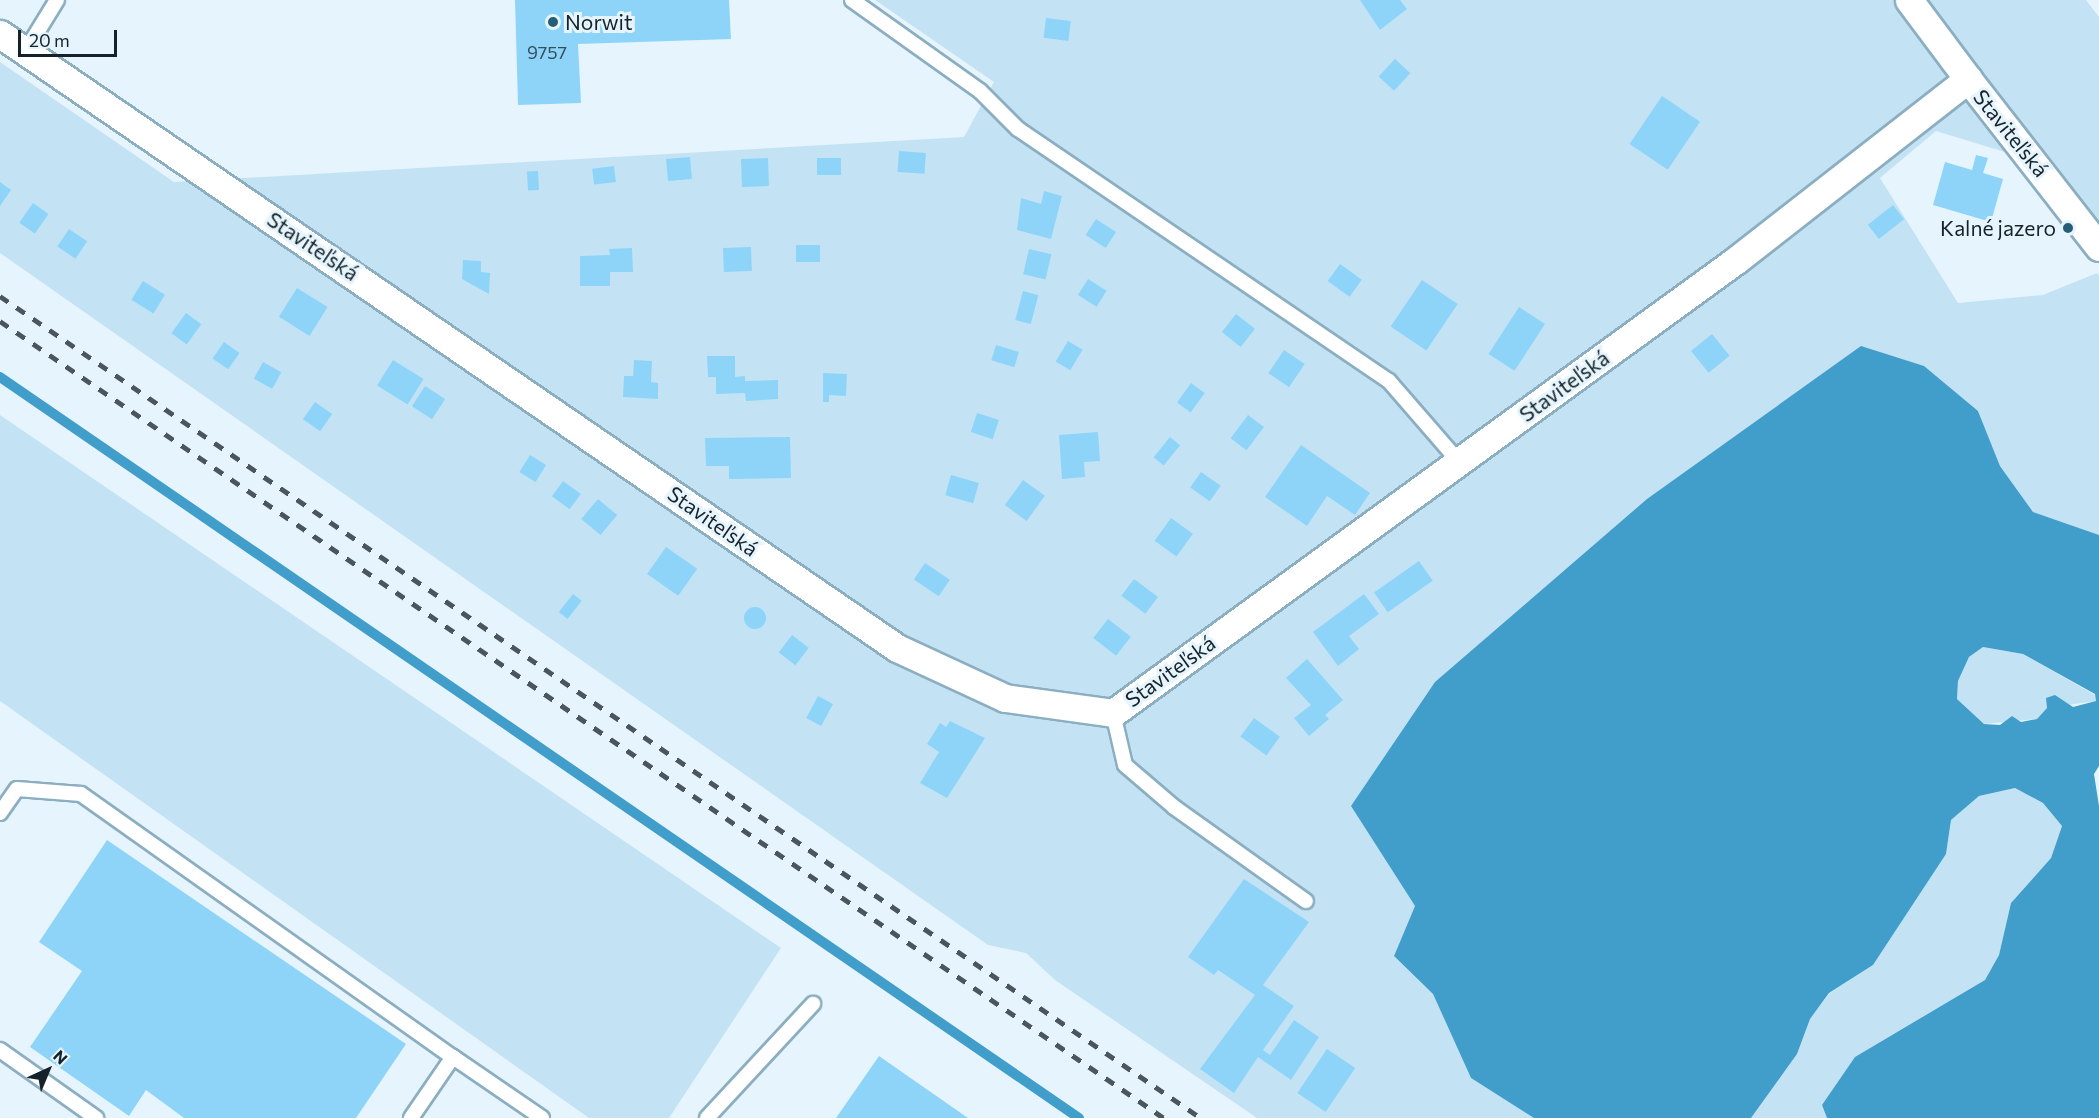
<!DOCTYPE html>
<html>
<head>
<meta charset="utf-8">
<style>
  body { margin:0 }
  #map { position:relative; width:2099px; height:1118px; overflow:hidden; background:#e6f5fd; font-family:Commissioner,sans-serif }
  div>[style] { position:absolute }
  .green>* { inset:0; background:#c3e3f5 }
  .water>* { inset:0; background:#419eca }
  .stream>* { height:10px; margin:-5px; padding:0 5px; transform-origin:5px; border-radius:5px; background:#419eca }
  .building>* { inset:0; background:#8ed4f9; transform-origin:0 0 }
  .round { border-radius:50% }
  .roads { filter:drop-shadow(2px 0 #8baec1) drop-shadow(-2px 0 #8baec1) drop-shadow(0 2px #8baec1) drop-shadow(0 -2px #8baec1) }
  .service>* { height:14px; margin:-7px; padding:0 7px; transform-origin:7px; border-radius:7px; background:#fff }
  .minor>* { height:27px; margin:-13.5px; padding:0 13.5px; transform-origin:13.5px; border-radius:13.5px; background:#fff }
  .rail>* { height:4.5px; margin-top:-2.25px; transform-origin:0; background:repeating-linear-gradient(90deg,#49565e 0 10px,transparent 0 20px) }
  .dots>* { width:16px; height:16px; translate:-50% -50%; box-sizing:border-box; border:3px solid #e6f5fd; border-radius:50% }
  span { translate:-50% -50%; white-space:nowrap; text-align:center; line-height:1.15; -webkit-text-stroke:6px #e6f5fd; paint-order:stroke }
  .number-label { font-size:18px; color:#334e5d }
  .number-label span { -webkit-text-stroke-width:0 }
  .poi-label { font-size:21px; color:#152229 }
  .left { translate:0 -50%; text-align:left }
  .right { translate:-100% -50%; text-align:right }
  .street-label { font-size:21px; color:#152229 }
  .north { position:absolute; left:18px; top:1040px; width:60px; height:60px; -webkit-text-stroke:4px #e6f5fd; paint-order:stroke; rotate:44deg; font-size:16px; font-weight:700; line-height:24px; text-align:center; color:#152229 }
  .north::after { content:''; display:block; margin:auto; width:21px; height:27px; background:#152229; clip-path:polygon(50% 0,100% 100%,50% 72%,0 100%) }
  .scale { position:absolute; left:18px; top:30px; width:99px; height:27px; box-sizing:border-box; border:3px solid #152229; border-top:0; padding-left:8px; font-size:18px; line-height:21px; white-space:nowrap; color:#152229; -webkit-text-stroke:4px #e6f5fd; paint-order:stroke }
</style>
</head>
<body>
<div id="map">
  <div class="green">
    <div style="clip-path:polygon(875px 0,2086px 0,2099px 17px,2099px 236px,2008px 153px,1936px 131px,1880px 178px,1958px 303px,2043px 295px,2097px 273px,2099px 276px,2099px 535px,2033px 512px,2000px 466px,1978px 411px,1351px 806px,1415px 906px,1394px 956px,1433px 994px,1471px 1078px,1534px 1118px,1257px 1118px,1055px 980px,1026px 953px,988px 945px,0 253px,0 62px,174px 182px,964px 137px,994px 82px)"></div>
    <div style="clip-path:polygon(0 415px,781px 948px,669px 1118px,589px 1118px,0 701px)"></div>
    <div style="clip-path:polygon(1983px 647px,2023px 654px,2095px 695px,2096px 701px,2047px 708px,2037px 719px,1984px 724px,1957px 699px,1958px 681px,1969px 657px)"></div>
    <div style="clip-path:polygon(2015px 788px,2043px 803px,2062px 826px,2051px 858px,2011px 903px,1999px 955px,1985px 980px,1921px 1020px,1822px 1105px,1827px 1118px,1751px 1118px,1797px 1054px,1810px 1018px,1830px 993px,1873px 965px,1946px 854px,1951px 820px,1979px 796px)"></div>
  </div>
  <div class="water">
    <div style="clip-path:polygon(evenodd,1861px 346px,1924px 366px,1978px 411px,2000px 466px,2033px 512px,2099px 535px,2099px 766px,2094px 774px,2099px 806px,2099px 1118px,1827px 1118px,1822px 1105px,1855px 1057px,1985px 980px,1999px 955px,2011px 903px,2051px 858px,2062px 826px,2043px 803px,2015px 788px,1979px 796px,1951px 820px,1946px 854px,1873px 965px,1829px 993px,1810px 1019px,1797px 1054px,1751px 1118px,1534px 1118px,1471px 1078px,1433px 994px,1394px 956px,1415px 906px,1351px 806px,1435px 682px,1647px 499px,1861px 346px,1983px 647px,2023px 654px,2095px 694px,2096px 701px,2073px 707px,2055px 695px,2046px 698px,2047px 708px,2037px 719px,2021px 722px,2012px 716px,2000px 725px,1984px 724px,1957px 699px,1958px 681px,1969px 657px,1983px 647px)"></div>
  </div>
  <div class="stream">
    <div style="left:0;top:377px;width:1309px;rotate:34.48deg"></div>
  </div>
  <div class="building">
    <div style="clip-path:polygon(515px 0,729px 0,731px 39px,578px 44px,581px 103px,518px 105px)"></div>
    <div style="clip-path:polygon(1360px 0,1400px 0,1407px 9px,1380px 30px)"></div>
    <div style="left:1046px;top:18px;width:25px;height:20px;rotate:7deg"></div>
    <div style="left:1395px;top:59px;width:21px;height:24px;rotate:43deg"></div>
    <div style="left:1662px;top:96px;width:46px;height:58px;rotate:34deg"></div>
    <div style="left:899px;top:151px;width:27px;height:21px;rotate:4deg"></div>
    <div style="clip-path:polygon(1976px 155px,1988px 158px,1983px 173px,2003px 179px,1991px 222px,1933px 205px,1945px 162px,1972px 170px)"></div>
    <div style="left:690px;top:157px;width:22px;height:24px;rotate:85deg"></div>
    <div style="left:768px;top:158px;width:28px;height:27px;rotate:88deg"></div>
    <div style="left:817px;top:158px;width:24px;height:17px"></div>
    <div style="left:614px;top:166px;width:16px;height:22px;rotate:83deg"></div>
    <div style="left:538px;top:171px;width:19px;height:11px;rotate:87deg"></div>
    <div style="clip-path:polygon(0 182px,11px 190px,0 206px)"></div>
    <div style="clip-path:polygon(1044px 191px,1062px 196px,1051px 239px,1017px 230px,1021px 198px,1041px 204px)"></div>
    <div style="left:33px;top:203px;width:19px;height:24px;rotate:35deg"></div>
    <div style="left:1893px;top:205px;width:18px;height:32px;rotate:52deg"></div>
    <div style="left:1096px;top:219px;width:24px;height:19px;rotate:33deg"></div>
    <div style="left:69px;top:229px;width:22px;height:21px;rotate:34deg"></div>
    <div style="left:820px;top:245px;width:17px;height:24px;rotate:90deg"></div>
    <div style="left:751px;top:247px;width:24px;height:28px;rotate:88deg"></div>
    <div style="clip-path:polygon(632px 248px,633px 272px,610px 272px,610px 286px,580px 286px,580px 256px,610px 255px,609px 249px)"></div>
    <div style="left:1029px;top:249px;width:23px;height:26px;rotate:13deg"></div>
    <div style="clip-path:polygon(463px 260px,481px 261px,481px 272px,490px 273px,489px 294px,462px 279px)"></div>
    <div style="left:1340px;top:264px;width:27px;height:21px;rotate:36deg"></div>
    <div style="left:1088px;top:279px;width:22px;height:19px;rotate:32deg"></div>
    <div style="left:1422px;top:280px;width:43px;height:56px;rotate:34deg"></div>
    <div style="left:143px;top:281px;width:26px;height:22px;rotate:32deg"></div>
    <div style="left:297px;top:288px;width:36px;height:34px;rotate:32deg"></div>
    <div style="left:1023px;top:291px;width:16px;height:30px;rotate:15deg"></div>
    <div style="left:1519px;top:307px;width:31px;height:56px;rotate:33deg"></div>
    <div style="left:186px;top:313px;width:19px;height:25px;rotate:36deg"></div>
    <div style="left:1236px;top:314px;width:24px;height:23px;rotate:38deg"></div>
    <div style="left:1712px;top:334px;width:28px;height:27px;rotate:51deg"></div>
    <div style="left:1068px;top:341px;width:17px;height:24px;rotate:31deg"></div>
    <div style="left:224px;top:342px;width:19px;height:20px;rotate:35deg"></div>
    <div style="left:996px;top:345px;width:24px;height:16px;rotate:17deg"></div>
    <div style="left:1284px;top:350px;width:25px;height:28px;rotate:34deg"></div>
    <div style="clip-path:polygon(707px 356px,735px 356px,735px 377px,745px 376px,745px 381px,778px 380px,778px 399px,746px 401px,745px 393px,716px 394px,716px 377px,708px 377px)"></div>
    <div style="left:393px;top:360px;width:36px;height:30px;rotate:32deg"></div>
    <div style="clip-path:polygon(634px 360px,652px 361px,651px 382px,658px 383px,658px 399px,623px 397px,624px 376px,633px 376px)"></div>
    <div style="left:263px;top:362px;width:21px;height:19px;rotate:29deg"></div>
    <div style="clip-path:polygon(823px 373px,847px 374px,846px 396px,829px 395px,829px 402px,823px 402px)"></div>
    <div style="left:1191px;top:383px;width:17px;height:24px;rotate:36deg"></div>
    <div style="left:425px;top:386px;width:24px;height:24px;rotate:33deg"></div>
    <div style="left:315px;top:402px;width:21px;height:21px;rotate:35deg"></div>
    <div style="left:977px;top:413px;width:23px;height:20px;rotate:18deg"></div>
    <div style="left:1248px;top:415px;width:20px;height:29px;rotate:37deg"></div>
    <div style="clip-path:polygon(1098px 432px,1100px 461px,1084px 462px,1085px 477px,1062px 479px,1059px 435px)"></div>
    <div style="clip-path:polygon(790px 437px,791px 478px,729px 479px,729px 466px,706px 466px,705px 438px)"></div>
    <div style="left:1170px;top:437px;width:13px;height:26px;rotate:39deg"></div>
    <div style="clip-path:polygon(1301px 445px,1370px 493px,1355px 515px,1327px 496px,1307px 526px,1265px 497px)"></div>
    <div style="left:530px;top:455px;width:19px;height:20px;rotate:32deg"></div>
    <div style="left:1201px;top:472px;width:24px;height:19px;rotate:35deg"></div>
    <div style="left:951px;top:475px;width:29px;height:21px;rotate:16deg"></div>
    <div style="left:1023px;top:480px;width:27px;height:31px;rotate:36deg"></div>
    <div style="left:563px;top:481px;width:22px;height:19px;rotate:36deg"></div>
    <div style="left:598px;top:499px;width:25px;height:26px;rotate:40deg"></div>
    <div style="left:1171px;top:518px;width:27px;height:28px;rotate:36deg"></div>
    <div style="left:666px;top:547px;width:38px;height:33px;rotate:35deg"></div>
    <div style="left:1419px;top:561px;width:24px;height:55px;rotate:55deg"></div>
    <div style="left:925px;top:563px;width:30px;height:20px;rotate:34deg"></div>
    <div style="left:1134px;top:579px;width:30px;height:21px;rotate:37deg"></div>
    <div style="left:573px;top:594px;width:11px;height:23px;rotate:38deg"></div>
    <div style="clip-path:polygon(1364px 594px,1379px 614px,1349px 636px,1359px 649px,1338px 666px,1313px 632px)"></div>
    <div class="round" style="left:744px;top:607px;width:22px;height:22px"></div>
    <div style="left:1108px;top:619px;width:29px;height:24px;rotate:38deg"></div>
    <div style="left:792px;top:635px;width:21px;height:22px;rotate:37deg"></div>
    <div style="clip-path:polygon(1307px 659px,1343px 700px,1325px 715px,1329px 719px,1309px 736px,1294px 718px,1311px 705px,1286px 678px)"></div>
    <div style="left:818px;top:696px;width:17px;height:25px;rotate:28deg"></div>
    <div style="left:1254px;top:718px;width:32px;height:23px;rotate:36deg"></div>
    <div style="clip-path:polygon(950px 721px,985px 738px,947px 798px,920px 783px,939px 752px,927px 744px,940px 723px,946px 727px)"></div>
    <div style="clip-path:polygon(107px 840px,406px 1044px,356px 1118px,184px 1118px,146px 1090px,129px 1116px,30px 1047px,82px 971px,39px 942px)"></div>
    <div style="clip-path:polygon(1244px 879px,1309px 922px,1263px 985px,1294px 1006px,1263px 1050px,1270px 1055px,1294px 1020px,1319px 1037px,1291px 1080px,1258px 1057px,1234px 1093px,1200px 1069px,1255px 995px,1218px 970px,1214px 975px,1188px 957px)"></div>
    <div style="left:1327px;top:1049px;width:34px;height:53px;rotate:34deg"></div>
    <div style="clip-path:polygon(879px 1056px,968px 1118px,836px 1118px)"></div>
  </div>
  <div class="roads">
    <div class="service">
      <div style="left:852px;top:0;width:157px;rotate:35.4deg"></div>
      <div style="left:980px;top:91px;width:54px;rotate:45deg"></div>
      <div style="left:1018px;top:129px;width:448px;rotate:34.2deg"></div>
      <div style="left:1389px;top:381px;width:108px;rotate:49.1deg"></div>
      <div style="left:25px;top:52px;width:61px;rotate:-58.4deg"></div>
      <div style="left:1113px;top:713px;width:53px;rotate:77deg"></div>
      <div style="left:1125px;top:765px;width:65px;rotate:40.6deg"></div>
      <div style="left:1174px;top:807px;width:162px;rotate:35.5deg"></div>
      <div style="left:0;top:813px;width:29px;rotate:-55deg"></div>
      <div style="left:17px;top:789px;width:64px;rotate:4.5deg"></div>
      <div style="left:81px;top:794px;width:456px;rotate:35.3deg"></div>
      <div style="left:0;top:1050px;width:118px;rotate:35.3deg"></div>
      <div style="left:411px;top:1118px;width:74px;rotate:-55.5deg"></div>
      <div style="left:453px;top:1057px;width:108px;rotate:34.4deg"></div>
      <div style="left:707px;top:1118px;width:156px;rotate:-47.1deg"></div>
    </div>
    <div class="minor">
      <div style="left:1909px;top:0;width:99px;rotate:53.2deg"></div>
      <div style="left:0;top:34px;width:1087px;rotate:34.39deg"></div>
      <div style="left:897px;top:648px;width:119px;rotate:24.8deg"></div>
      <div style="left:1005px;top:698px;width:109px;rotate:7.9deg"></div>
      <div style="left:1113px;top:713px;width:769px;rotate:-36.01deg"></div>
      <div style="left:1735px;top:261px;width:296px;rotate:-38deg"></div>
      <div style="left:1968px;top:79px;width:213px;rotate:52.1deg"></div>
    </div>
  </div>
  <div class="rail">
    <div style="left:0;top:296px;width:1455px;rotate:34.39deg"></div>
    <div style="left:0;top:321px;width:1411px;rotate:34.4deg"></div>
  </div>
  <div class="dots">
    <div style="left:553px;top:22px;background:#265d78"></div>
    <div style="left:2068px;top:228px;background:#265d78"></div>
  </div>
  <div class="number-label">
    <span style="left:547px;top:52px">9757</span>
  </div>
  <div class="poi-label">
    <span class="left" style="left:565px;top:22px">Norwit</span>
    <span class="right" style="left:2056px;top:228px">Kalné jazero</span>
  </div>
  <div class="street-label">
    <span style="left:2011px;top:133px;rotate:51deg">Staviteľská</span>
    <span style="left:313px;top:246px;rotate:34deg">Staviteľská</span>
    <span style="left:1564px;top:386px;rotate:-36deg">Staviteľská</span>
    <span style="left:713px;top:521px;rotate:35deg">Staviteľská</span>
    <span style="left:1170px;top:671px;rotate:-36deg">Staviteľská</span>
  </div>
  <div class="north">N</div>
  <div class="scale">20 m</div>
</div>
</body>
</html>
